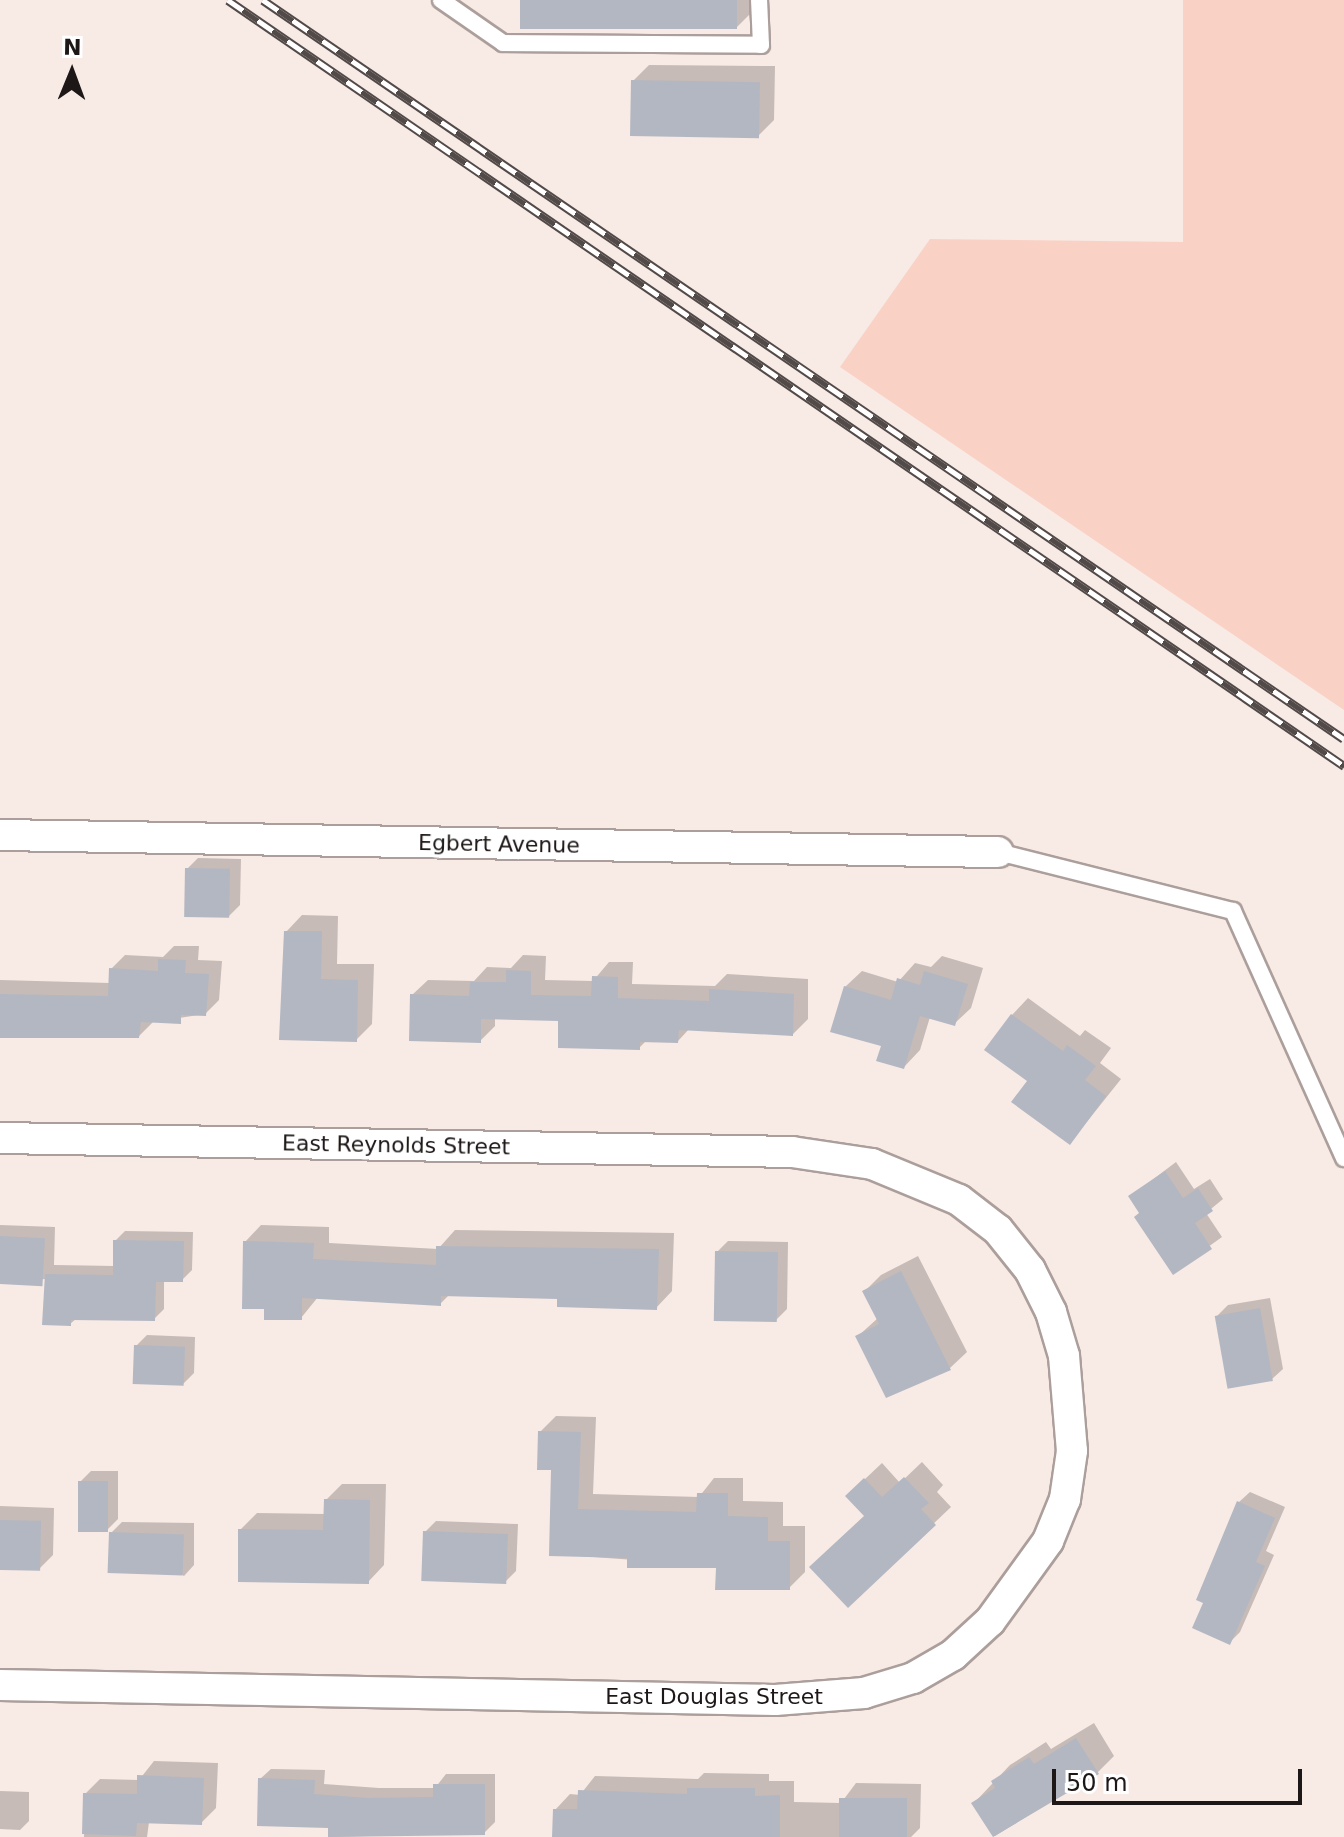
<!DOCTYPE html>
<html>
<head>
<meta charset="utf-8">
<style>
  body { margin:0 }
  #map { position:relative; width:1344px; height:1837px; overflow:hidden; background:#f8eae5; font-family:"DejaVu Sans",sans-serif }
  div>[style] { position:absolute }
  .green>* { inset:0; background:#fad2c5 }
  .shadow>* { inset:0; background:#0003 }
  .building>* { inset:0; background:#b3b7c2; transform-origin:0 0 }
  .roads { filter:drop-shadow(2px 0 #ac9f9b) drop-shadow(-2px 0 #ac9f9b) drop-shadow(0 2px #ac9f9b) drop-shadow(0 -2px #ac9f9b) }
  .lane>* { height:16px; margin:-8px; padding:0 8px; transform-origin:8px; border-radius:8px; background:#fff }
  .street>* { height:30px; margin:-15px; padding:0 15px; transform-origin:15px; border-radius:15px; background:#fff }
  .rail>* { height:9px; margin-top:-4.5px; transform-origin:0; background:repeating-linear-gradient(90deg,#fff 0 18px,#514a48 0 36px); box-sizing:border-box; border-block:2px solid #514a48 }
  span { translate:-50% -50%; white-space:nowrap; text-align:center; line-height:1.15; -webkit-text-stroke:7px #fff; paint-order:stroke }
  .street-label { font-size:22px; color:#1d1817 }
  .north { position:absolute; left:32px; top:32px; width:80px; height:80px; -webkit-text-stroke:6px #fff; paint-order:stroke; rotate:1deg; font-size:22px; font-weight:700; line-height:32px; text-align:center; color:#1d1817 }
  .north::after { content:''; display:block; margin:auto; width:28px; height:36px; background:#1d1817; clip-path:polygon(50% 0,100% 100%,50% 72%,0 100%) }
  .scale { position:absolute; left:1052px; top:1769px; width:250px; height:36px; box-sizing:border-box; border:4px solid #1d1817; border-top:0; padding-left:10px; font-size:24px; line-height:28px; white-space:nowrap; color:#1d1817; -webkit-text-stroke:6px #fff; paint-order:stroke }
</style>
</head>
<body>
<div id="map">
  <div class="green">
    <div style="clip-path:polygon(1183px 0,1344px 0,1344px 710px,840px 367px,930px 239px,1183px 242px)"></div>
  </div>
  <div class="shadow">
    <div style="clip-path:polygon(522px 0,758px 0,758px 6px,736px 28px)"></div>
    <div style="clip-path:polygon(649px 65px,775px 66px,774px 120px,758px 136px,633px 81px)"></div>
    <div style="clip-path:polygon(198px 858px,241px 859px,240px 905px,229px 916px,187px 869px)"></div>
    <div style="clip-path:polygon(302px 915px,338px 916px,337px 964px,374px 964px,372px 1024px,356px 1040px,286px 932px)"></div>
    <div style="clip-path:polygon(174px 946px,199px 946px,198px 960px,222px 961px,219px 1000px,205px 1014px,153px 1022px,139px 1036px,0 1035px,0 980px,110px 983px,111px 969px,125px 955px,163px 957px)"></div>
    <div style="clip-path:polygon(523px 955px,546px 956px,545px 980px,593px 981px,609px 962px,633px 962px,632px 984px,715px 986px,727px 974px,808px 979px,808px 1019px,793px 1034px,690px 1028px,678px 1041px,647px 1040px,639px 1048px,560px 1019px,495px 1017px,495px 1026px,480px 1041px,412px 995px,428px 980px,474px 981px,487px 967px,511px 968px)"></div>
    <div style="clip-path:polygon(942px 956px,983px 968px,971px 1008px,954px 1024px,930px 1017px,920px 1050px,904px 1067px,845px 987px,862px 971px,898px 982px,915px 963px,931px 967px)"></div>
    <div style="clip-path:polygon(1028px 998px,1080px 1036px,1085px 1030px,1111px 1048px,1100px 1063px,1121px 1079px,1070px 1143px,1029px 1080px,1012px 1015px)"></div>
    <div style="clip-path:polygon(1176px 1162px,1194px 1189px,1210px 1179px,1223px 1199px,1206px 1213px,1222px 1237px,1173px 1272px,1131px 1196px)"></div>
    <div style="clip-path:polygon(0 1225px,55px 1227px,54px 1265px,115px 1266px,115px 1241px,125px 1231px,193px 1232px,192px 1270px,182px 1280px,164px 1280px,164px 1309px,154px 1319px,77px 1318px,70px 1324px,46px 1279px,0 1282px)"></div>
    <div style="clip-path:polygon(261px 1225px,329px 1227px,329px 1243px,438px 1249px,455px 1230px,674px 1233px,672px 1291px,656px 1308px,559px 1297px,450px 1294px,440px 1304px,318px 1297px,301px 1318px,266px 1307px,245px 1242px)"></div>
    <div style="clip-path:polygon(728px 1241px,788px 1242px,787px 1309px,776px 1320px,717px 1252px)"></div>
    <div style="clip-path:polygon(918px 1256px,967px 1352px,950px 1368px,857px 1337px,878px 1318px,864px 1292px,881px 1275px)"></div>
    <div style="clip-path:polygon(1270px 1298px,1283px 1369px,1272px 1379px,1217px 1316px,1228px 1305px)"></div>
    <div style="clip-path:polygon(147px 1335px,195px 1337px,194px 1373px,183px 1384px,136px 1346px)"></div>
    <div style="clip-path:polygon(556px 1416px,596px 1417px,593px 1494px,699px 1497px,714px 1478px,743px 1478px,743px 1501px,783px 1502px,783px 1526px,805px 1526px,805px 1572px,789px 1588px,718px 1566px,551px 1554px,553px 1468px,540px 1432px)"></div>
    <div style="clip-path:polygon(922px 1462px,943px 1485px,937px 1492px,951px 1507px,848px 1605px,866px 1515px,864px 1480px,882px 1463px,900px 1483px)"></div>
    <div style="clip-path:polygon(91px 1471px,118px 1471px,118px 1519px,107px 1530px,80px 1482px)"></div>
    <div style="clip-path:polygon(342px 1484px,386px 1484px,384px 1565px,368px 1582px,240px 1530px,257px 1513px,326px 1514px,326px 1500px)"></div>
    <div style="clip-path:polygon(1250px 1492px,1285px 1507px,1266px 1551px,1274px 1555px,1240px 1632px,1230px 1642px,1239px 1502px)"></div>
    <div style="clip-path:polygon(0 1506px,54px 1508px,53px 1555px,39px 1569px,0 1568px)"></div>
    <div style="clip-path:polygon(436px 1521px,518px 1524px,516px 1571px,505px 1582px,425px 1532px)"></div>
    <div style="clip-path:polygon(122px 1522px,194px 1523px,194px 1565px,184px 1576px,111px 1533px)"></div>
    <div style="clip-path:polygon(1094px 1723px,1114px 1756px,1098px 1772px,995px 1836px,974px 1803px,1010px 1765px,1046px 1742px,1051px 1749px)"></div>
    <div style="clip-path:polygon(154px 1761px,218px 1763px,216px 1808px,201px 1823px,149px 1822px,147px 1837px,84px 1837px,85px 1794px,100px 1779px,139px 1780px)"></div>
    <div style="clip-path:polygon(271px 1769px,325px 1770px,324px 1784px,379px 1788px,435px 1788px,446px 1774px,495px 1774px,495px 1822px,484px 1833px,330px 1837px,331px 1826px,260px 1779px)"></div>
    <div style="clip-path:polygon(704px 1773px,769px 1774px,769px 1781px,794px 1781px,794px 1802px,841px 1803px,856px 1783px,921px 1784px,920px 1828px,911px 1837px,554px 1837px,555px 1810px,570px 1794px,580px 1795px,595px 1776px,698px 1779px)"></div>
    <div style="clip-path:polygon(0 1791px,29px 1792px,29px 1821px,20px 1830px,0 1829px)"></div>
  </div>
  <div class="building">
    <div style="left:520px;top:0;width:217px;height:29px"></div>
    <div style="left:631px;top:80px;width:129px;height:56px;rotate:1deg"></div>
    <div style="left:185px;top:868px;width:45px;height:49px;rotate:1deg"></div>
    <div style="clip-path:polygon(284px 931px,322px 931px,321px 979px,358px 980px,357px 1042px,279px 1040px)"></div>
    <div style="clip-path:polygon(158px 959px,186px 960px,185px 973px,209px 974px,206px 1016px,181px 1015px,181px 1024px,141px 1022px,139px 1038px,0 1038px,0 994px,108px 996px,109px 968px,158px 971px)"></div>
    <div style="clip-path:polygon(506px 970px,531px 971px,531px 995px,591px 996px,592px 976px,618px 977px,618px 998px,709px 1001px,709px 989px,794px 994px,793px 1036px,679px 1030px,678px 1043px,640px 1042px,640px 1050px,558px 1048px,558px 1021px,481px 1019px,481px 1043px,409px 1041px,410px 994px,469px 996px,470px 982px,506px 982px)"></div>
    <div style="clip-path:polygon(924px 971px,968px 984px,955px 1026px,920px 1016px,904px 1069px,876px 1061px,881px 1046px,830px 1032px,844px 986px,891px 1000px,897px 978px,920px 985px)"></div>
    <div style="clip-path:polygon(1011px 1014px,1063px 1051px,1067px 1045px,1096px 1066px,1085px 1080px,1106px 1096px,1070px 1145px,1011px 1102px,1027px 1081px,984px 1050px)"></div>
    <div style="clip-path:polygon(1165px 1171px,1183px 1198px,1198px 1188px,1213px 1211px,1195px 1223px,1212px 1249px,1173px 1275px,1134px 1217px,1139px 1213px,1128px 1196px)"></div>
    <div style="left:0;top:1236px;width:45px;height:48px;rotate:3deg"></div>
    <div style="clip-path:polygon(113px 1240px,184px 1241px,183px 1282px,156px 1282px,155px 1321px,71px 1320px,71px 1326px,42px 1325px,45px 1274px,113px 1275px)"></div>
    <div style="clip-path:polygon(243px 1241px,314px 1243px,313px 1259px,436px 1265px,436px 1246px,659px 1249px,657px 1310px,557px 1307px,557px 1299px,441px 1296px,441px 1306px,302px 1298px,302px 1320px,264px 1320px,264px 1309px,242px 1309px)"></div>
    <div style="left:715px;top:1251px;width:63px;height:70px;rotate:1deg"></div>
    <div style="clip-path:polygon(901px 1271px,951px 1370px,886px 1398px,855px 1336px,879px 1324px,862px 1291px)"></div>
    <div style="left:1260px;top:1308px;width:74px;height:46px;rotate:80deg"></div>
    <div style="left:134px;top:1345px;width:51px;height:39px;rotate:2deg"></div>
    <div style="clip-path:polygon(538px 1431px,581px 1432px,578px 1509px,696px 1512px,697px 1493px,728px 1493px,728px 1516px,768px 1517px,768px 1541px,790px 1541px,790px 1590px,715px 1590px,716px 1568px,627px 1568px,627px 1558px,549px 1556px,551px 1470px,537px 1470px)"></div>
    <div style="clip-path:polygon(904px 1477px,929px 1503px,921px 1509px,936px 1525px,848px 1608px,809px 1567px,864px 1516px,845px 1496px,864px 1478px,882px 1497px)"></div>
    <div style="left:78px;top:1481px;width:30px;height:51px"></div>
    <div style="clip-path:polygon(324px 1499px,370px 1500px,369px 1584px,238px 1582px,238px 1529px,323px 1530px)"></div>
    <div style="clip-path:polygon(1237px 1501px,1275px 1518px,1256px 1562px,1265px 1566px,1230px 1645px,1192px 1628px,1203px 1603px,1196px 1600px)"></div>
    <div style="left:0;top:1520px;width:41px;height:50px;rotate:1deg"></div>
    <div style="left:423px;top:1531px;width:85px;height:50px;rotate:2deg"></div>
    <div style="left:109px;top:1532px;width:75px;height:41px;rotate:2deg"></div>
    <div style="clip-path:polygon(1076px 1738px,1099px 1774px,993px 1837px,971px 1803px,995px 1788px,991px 1781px,1029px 1757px,1034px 1764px)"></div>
    <div style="clip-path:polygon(137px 1775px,204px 1778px,202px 1825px,137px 1823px,136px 1836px,82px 1834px,83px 1793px,137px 1794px)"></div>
    <div style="clip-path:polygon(258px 1778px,315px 1780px,314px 1794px,368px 1798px,433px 1797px,433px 1784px,485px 1784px,485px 1835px,328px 1837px,328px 1828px,257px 1826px)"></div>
    <div style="clip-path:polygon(687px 1788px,755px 1788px,755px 1796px,780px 1795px,780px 1837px,552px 1837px,553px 1809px,577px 1809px,578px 1790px,687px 1794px)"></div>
    <div style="left:839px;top:1798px;width:68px;height:39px"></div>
  </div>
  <div class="roads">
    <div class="lane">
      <div style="left:441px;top:0;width:75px;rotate:34.7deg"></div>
      <div style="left:503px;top:43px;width:258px;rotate:0.4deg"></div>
      <div style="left:761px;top:45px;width:45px;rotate:-92.5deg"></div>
      <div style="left:998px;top:852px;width:242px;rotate:14.1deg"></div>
      <div style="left:1233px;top:911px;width:271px;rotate:65.8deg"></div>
    </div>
    <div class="street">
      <div style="left:0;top:835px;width:998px;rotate:0.98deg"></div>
      <div style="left:0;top:1138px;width:792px;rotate:1.01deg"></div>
      <div style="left:792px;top:1152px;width:81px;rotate:8.5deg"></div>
      <div style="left:872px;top:1164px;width:94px;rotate:22.5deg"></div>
      <div style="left:959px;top:1200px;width:49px;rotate:37.6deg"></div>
      <div style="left:998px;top:1230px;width:51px;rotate:51.3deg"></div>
      <div style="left:1030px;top:1270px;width:47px;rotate:63.4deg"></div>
      <div style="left:1051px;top:1312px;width:46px;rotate:73.5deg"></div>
      <div style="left:1064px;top:1356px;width:95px;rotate:85.2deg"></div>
      <div style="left:1072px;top:1451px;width:49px;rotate:98.3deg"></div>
      <div style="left:1065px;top:1499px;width:45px;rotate:112deg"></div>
      <div style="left:1048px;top:1541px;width:99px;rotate:125.9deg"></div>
      <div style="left:990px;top:1621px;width:50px;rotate:137.4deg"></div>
      <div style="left:953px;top:1655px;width:46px;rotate:150.1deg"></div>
      <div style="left:913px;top:1678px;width:51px;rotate:163deg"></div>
      <div style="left:864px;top:1693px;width:89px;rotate:175.5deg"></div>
      <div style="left:775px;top:1700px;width:775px;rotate:-178.89deg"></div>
    </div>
  </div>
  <div class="rail">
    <div style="left:228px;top:0;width:1354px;rotate:34.46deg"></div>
    <div style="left:263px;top:0;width:1309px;rotate:34.36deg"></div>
  </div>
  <div class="street-label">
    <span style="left:499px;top:844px;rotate:1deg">Egbert Avenue</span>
    <span style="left:396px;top:1145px;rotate:1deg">East Reynolds Street</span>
    <span style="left:714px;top:1697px">East Douglas Street</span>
  </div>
  <div class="north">N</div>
  <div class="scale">50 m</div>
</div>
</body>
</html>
